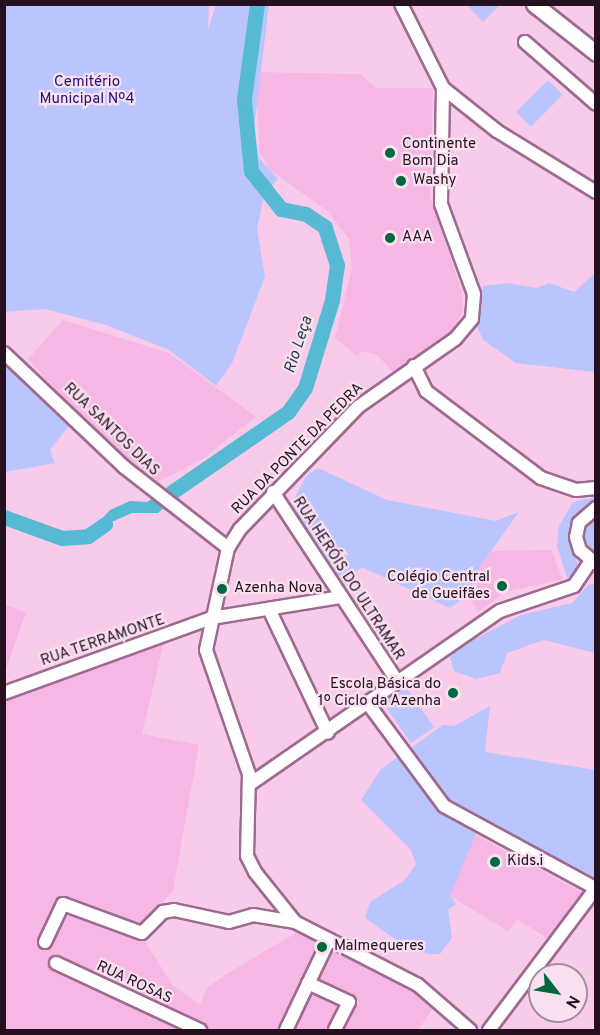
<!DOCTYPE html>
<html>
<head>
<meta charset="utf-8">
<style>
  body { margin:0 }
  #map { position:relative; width:600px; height:1035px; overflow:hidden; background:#f9cbeb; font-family:Overpass,sans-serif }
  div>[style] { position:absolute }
  .built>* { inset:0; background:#f7b7e4 }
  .green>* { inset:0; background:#bac4fd; transform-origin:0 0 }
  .water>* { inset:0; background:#56bad4 }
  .river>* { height:15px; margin:-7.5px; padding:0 7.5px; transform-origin:7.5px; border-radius:7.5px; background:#56bad4 }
  .roads { filter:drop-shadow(2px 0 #9e6a8f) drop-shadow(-2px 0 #9e6a8f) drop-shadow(0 2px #9e6a8f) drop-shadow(0 -2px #9e6a8f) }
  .minor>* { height:12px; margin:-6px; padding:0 6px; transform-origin:6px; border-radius:6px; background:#fff }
  .major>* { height:15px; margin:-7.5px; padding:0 7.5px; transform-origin:7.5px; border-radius:7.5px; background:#fff }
  .dots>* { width:16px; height:16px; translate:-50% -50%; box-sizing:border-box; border:3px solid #f8e0f0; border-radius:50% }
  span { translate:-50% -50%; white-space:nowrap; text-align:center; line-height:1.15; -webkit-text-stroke:4.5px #f8e0f0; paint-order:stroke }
  .park-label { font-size:15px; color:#211377 }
  .poi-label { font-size:15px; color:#24101f }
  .left { translate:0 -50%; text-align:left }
  .right { translate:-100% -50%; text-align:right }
  .street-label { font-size:15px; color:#24101f }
  .water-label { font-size:16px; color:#1f3e46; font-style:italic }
  .frame { position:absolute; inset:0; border:6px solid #24101f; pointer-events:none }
  .north { position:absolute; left:528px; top:963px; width:60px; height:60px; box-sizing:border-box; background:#f8e0f0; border:2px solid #a38d9c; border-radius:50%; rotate:121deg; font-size:16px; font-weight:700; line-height:24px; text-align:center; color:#24101f }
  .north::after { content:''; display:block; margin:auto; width:21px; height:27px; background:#00683e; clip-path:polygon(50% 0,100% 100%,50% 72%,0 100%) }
</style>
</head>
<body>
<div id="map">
  <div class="built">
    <div style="clip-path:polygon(255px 72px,360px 74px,376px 88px,433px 88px,430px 197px,462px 292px,463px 311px,450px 334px,393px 372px,377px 355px,361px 351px,357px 356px,335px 338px,352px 268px,349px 239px,329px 212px,270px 170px,260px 153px)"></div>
    <div style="clip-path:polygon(63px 320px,169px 353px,256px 417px,201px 460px,146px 488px,28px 359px)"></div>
    <div style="clip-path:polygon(551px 550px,563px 579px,505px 592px,478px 612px,468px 595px,483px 551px)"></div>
    <div style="clip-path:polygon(5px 605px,26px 612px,5px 672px,4px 605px)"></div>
    <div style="clip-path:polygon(166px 633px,142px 734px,199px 745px,173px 890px,139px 932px,173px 986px,200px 1004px,207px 988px,226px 974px,301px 930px,436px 1004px,418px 1030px,5px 1030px,5px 692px)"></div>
    <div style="clip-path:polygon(474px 834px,583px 893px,550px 940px,517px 919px,508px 931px,450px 896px)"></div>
  </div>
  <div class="green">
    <div style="clip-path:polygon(5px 4px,209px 5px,208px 30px,216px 5px,269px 5px,254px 129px,259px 158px,278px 179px,265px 193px,257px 228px,265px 277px,232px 363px,216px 386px,169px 350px,106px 325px,45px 309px,5px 312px)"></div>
    <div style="clip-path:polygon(467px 5px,467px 4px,500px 5px,483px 22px)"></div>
    <div style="left:548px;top:80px;width:21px;height:45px;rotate:45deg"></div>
    <div style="clip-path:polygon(595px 273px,595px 372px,516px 363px,483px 340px,476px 324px,483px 286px,508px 283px,536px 288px,549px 283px,574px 292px)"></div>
    <div style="clip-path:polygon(4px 362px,54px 401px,71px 423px,50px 450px,55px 463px,5px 472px)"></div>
    <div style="clip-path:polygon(318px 468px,387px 500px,496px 521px,519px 512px,479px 568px,468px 595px,450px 608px,362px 567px,342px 583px,290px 507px,306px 476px)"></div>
    <div style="clip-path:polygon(595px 497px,595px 503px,570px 525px,570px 544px,579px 568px,569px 584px,557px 546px,559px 526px,573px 502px)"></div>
    <div style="clip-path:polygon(595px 515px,595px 558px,582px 533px)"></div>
    <div style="clip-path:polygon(589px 584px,595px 585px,595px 653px,544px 640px,507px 653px,500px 673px,476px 679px,454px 671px,450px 657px,460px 647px,521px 615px,572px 603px)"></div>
    <div style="left:406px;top:687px;width:49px;height:28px;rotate:55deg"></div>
    <div style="clip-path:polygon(490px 706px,485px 752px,595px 770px,595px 878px,481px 822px,450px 896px,456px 904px,448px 910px,452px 938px,440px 954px,428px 954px,399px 942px,365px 918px,370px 902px,405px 880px,416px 864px,411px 850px,361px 800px,381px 769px,443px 725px,454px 726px)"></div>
  </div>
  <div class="water">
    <div style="clip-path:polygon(185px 478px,192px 484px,158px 513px,132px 513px,107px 524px,104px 535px,92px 539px,88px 534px,110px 510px,130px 501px,147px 502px)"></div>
  </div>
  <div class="river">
    <div style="left:172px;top:492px;width:141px;rotate:-34.6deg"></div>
    <div style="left:288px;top:412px;width:29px;rotate:-55deg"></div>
    <div style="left:305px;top:388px;width:92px;rotate:-72.9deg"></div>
    <div style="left:332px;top:300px;width:35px;rotate:-82deg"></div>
    <div style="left:337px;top:265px;width:40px;rotate:-108deg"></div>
    <div style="left:325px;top:227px;width:23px;rotate:-146deg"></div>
    <div style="left:306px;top:214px;width:25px;rotate:-169deg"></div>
    <div style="left:281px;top:209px;width:48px;rotate:-128.3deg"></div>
    <div style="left:251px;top:171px;width:72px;rotate:-95.6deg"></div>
    <div style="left:244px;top:99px;width:96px;rotate:-82.2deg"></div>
    <div style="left:4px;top:517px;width:62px;rotate:19.9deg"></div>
    <div style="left:62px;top:538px;width:26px;rotate:-4deg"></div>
    <div style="left:88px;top:536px;width:21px;rotate:-35deg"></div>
  </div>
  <div class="roads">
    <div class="minor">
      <div style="left:401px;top:4px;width:94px;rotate:63.4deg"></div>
      <div style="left:443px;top:88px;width:116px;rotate:91deg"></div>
      <div style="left:441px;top:204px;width:96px;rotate:69.9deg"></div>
      <div style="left:474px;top:294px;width:25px;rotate:95deg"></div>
      <div style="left:472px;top:319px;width:26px;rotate:130deg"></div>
      <div style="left:455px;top:339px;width:118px;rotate:145deg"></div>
      <div style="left:358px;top:407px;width:170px;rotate:134deg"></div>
      <div style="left:240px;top:529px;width:22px;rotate:122deg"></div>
      <div style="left:228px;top:548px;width:104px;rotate:102.2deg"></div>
      <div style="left:206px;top:650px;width:131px;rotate:70.9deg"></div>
      <div style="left:249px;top:774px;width:82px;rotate:91.4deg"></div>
      <div style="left:247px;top:856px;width:18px;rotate:63deg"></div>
      <div style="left:255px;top:872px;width:64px;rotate:51.3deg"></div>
      <div style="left:295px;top:922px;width:138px;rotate:27.1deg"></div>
      <div style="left:418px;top:985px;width:69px;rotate:40.9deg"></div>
      <div style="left:525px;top:42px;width:94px;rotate:41.1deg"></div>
      <div style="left:443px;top:88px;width:69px;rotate:38.5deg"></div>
      <div style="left:497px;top:131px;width:116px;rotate:31.6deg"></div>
      <div style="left:4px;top:353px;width:166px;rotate:43.5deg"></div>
      <div style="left:124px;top:467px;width:132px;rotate:37.9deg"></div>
      <div style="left:414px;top:366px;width:28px;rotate:64deg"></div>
      <div style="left:426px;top:391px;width:144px;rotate:37.1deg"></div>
      <div style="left:541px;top:478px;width:37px;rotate:19deg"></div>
      <div style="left:576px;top:490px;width:20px;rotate:-6deg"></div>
      <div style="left:273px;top:492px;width:227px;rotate:56.7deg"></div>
      <div style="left:596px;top:508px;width:23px;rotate:139deg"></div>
      <div style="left:579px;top:523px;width:14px;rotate:102deg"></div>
      <div style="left:576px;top:537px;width:14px;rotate:73deg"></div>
      <div style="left:580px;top:550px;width:21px;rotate:41deg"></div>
      <div style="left:269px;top:609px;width:137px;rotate:64.6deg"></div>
      <div style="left:4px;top:693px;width:220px;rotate:-19.9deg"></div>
      <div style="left:211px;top:618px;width:131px;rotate:-9.2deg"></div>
      <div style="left:369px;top:705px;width:126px;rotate:53.4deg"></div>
      <div style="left:444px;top:806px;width:172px;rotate:28.5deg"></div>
      <div style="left:250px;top:784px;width:304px;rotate:-34.7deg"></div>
      <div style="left:500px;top:611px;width:78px;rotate:-18.7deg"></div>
      <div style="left:574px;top:586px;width:29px;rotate:-56deg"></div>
      <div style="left:45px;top:942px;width:42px;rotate:-64.7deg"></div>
      <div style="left:63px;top:904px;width:84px;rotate:20.2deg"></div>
      <div style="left:142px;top:933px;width:30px;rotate:-45deg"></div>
      <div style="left:163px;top:912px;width:11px;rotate:-10deg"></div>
      <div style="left:174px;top:910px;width:56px;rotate:12.3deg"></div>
      <div style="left:229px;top:922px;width:25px;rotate:-16deg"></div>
      <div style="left:253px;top:915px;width:43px;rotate:9.5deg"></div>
      <div style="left:56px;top:963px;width:159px;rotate:25deg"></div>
      <div style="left:308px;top:983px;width:45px;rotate:24.9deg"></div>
      <div style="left:349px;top:1002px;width:31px;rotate:117deg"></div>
      <div style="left:286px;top:1030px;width:100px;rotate:-64.5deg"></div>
      <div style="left:489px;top:1030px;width:178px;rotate:-53deg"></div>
    </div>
    <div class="major">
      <div style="left:534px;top:4px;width:79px;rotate:38.3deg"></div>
    </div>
  </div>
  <div class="dots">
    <div style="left:390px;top:153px;background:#00683e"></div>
    <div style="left:401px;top:181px;background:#00683e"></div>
    <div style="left:390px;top:238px;background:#00683e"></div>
    <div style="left:502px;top:586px;background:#00683e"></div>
    <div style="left:222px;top:589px;background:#00683e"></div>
    <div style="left:453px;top:693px;background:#00683e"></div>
    <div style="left:495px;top:862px;background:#00683e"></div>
    <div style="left:322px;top:947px;background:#00683e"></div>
  </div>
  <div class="park-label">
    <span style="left:87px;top:91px">Cemitério<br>Municipal Nº4</span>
  </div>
  <div class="poi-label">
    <span class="left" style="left:402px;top:153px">Continente<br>Bom Dia</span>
    <span class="left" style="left:413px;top:181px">Washy</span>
    <span class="left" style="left:402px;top:238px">AAA</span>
    <span class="right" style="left:490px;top:586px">Colégio Central<br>de Gueifães</span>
    <span class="left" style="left:234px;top:589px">Azenha Nova</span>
    <span class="right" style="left:441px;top:693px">Escola Básica do<br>1º Ciclo da Azenha</span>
    <span class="left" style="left:507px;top:862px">Kids.i</span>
    <span class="left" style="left:334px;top:947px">Malmequeres</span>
  </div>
  <div class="street-label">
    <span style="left:111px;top:430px;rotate:44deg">RUA SANTOS DIAS</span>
    <span style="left:298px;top:449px;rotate:-45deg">RUA DA PONTE DA PEDRA</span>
    <span style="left:348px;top:579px;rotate:57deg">RUA HERÓIS DO ULTRAMAR</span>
    <span style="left:103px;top:641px;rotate:-19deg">RUA TERRAMONTE</span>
    <span style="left:134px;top:983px;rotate:25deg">RUA ROSAS</span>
  </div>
  <div class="water-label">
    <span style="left:299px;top:345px;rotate:-72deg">Rio Leça</span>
  </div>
  <div class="frame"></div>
  <div class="north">N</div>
</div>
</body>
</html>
